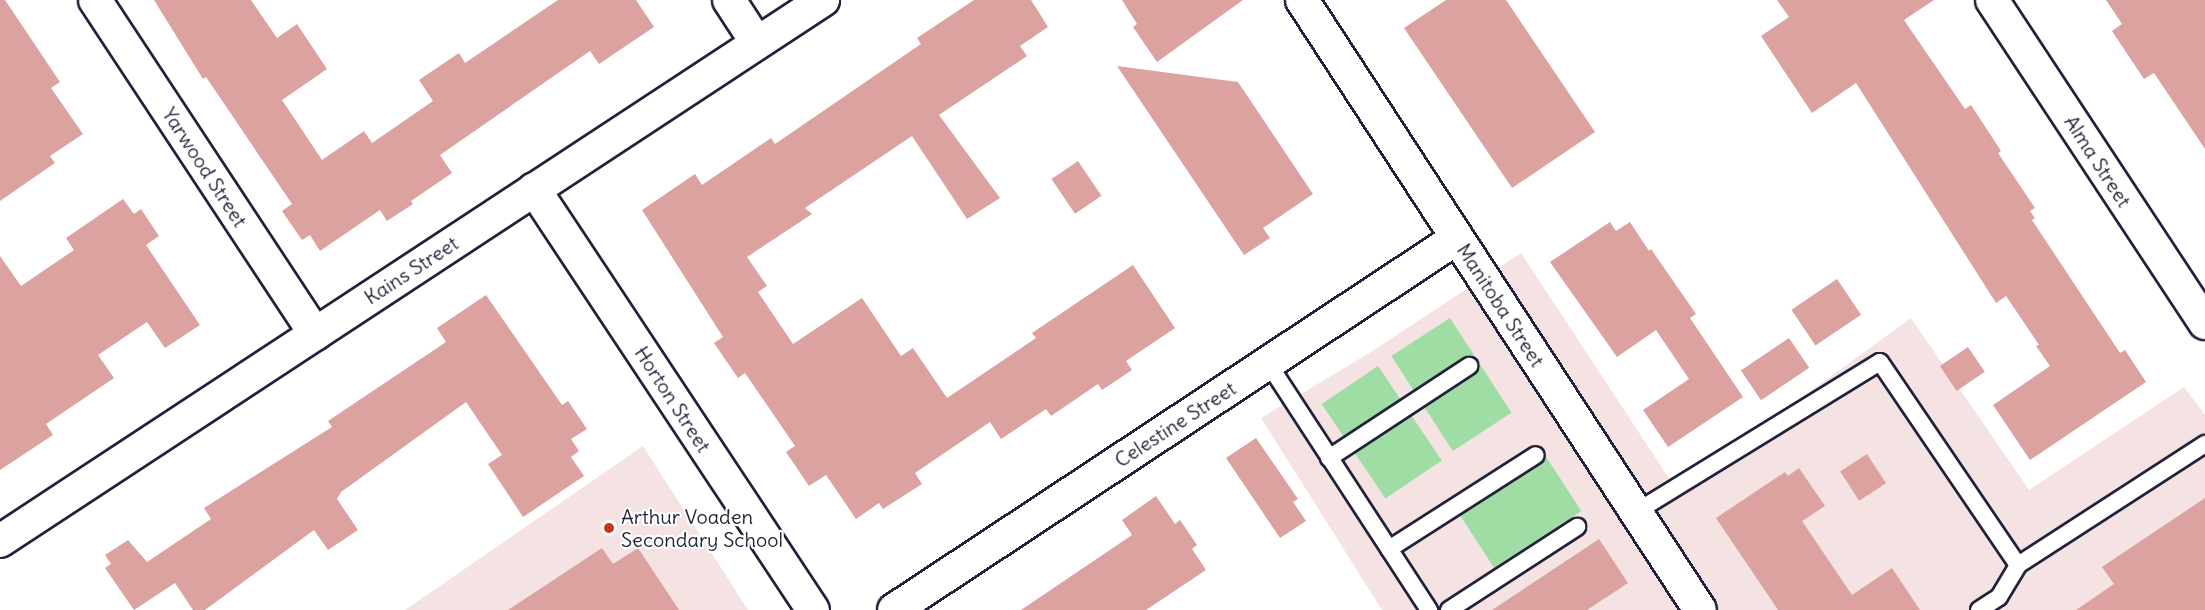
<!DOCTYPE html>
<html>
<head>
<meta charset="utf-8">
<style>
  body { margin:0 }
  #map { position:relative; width:2205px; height:610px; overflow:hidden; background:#fff; font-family:Delius,sans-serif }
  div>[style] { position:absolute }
  .built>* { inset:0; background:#f4e3e2 }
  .green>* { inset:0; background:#a0dda4; transform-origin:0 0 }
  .building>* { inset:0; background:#dca2a0; transform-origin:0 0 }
  .roads { filter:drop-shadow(2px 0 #22223b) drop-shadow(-2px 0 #22223b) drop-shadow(0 2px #22223b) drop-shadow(0 -2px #22223b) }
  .lane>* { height:16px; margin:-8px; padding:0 8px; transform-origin:8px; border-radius:8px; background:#fff }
  .street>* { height:32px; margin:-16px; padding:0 16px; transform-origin:16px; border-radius:16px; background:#fff }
  .dots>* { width:16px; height:16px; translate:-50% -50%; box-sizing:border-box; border:3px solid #fff; border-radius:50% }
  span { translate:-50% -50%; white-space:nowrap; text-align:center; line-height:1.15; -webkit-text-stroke:4.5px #fff; paint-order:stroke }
  .street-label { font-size:20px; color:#22223b }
  .poi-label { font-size:20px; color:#22223b }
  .left { translate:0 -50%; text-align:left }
</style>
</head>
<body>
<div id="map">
  <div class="built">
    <div style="clip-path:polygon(1521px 253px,1676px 489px,1911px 318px,2029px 490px,2184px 387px,2205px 415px,2205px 610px,1382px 610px,1261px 418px,1371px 352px)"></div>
    <div style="clip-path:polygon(643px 446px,748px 610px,405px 610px)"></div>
  </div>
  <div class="green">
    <div style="left:1450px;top:318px;width:113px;height:70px;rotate:57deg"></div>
    <div style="left:1378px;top:366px;width:114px;height:68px;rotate:56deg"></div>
    <div style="left:1541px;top:449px;width:74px;height:104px;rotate:57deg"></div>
  </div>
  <div class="building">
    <div style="clip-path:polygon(0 0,5px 0,60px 82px,51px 88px,83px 134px,50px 156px,55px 163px,0 201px)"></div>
    <div style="clip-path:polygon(154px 0,251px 0,277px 38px,297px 24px,327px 69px,282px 100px,322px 160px,364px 131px,372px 143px,433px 101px,419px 80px,459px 53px,465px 63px,558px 0,636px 0,654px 27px,599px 64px,590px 51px,440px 155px,452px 173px,411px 201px,413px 204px,387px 221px,380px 210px,320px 251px,310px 235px,302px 240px,282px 211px,292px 204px,206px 77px,203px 79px)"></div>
    <div style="clip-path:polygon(974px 0,1031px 0,1048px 27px,1020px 46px,1027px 56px,939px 115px,1000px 198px,967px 219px,912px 136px,805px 208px,812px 214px,747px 257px,767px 286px,758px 292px,793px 344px,862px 298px,901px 356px,913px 348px,947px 398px,1036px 338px,1032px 333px,1133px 265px,1175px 328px,1126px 361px,1132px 370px,1102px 390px,1098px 384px,1051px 416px,1046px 409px,1001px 439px,990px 422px,915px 473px,922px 484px,883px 509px,879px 503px,856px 519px,826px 475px,809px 486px,786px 452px,795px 446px,745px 373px,738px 378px,714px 343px,723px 337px,642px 210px,695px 174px,702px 185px,771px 138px,775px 144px,921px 44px,917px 38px)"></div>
    <div style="clip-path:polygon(1122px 0,1243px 0,1157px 62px,1133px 27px,1137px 24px)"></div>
    <div style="clip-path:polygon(1446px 0,1506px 0,1595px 132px,1512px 188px,1404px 28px)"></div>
    <div style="clip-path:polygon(1777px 0,1934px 0,1904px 20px,1965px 109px,1971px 105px,2001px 151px,1998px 153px,2035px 208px,2030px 211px,2035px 218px,2032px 220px,2120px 353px,2125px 350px,2146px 382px,2030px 460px,1993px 405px,2050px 366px,2036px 346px,2039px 345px,2006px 296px,1996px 303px,1856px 83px,1812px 113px,1761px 36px,1789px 17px)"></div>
    <div style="clip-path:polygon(2106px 0,2205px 0,2205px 149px,2154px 73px,2144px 79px,2112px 31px,2122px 24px)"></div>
    <div style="clip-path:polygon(1117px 66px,1238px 82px,1313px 194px,1263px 228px,1270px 238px,1244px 255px)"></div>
    <div style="left:1078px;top:161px;width:42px;height:32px;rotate:56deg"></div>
    <div style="clip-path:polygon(123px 199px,134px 214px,141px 209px,159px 236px,146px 245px,200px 325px,165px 348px,147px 322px,98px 355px,114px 378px,46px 424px,53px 435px,0 470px,0 256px,21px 286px,74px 250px,66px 238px)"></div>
    <div style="clip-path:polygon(1610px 222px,1616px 231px,1630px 222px,1649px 251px,1651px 249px,1696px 314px,1690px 318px,1743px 397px,1668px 447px,1643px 410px,1689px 379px,1656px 330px,1617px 357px,1550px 262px)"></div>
    <div style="left:1837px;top:279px;width:43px;height:55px;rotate:56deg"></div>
    <div style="clip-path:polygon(486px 295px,562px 405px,568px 401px,587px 429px,571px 439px,579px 451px,571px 457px,584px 476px,523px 517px,488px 464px,502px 455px,466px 402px,341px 492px,337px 499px,358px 530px,328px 550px,314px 530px,205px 610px,193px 610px,175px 583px,134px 610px,105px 568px,111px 564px,105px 555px,128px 540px,147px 562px,211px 519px,204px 508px,332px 427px,328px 421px,446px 342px,437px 328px)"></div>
    <div style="left:1789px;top:338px;width:36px;height:58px;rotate:56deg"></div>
    <div style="left:1968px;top:347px;width:30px;height:34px;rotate:56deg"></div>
    <div style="clip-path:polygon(1256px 438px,1298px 499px,1293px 502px,1306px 521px,1280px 538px,1226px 458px)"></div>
    <div style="left:1867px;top:454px;width:35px;height:32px;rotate:57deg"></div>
    <div style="clip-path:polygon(1799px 468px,1825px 506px,1802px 521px,1852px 595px,1892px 568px,1920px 610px,1778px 610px,1716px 518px,1785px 472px,1788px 476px)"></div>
    <div style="clip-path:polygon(1156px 496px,1175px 524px,1180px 520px,1197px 545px,1192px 549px,1206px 570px,1146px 610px,1021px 610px,1132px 535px,1122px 520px)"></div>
    <div style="clip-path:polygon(2205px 498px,2205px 610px,2076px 610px,2114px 584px,2102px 567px)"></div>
    <div style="clip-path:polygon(1599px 539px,1628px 583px,1587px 610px,1492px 610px)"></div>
    <div style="clip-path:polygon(602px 548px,613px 564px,638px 548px,679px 610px,508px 610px)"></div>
  </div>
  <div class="roads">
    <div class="lane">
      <div style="left:1268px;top:363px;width:295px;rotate:56.9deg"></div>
      <div style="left:1329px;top:458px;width:168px;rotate:-33.3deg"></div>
      <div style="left:1636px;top:512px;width:286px;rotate:-31.6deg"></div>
      <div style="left:1880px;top:362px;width:245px;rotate:55.8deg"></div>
      <div style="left:1389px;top:549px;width:174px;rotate:-32.6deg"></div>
      <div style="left:1449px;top:610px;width:153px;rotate:-33deg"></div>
      <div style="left:1979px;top:610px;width:24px;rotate:-33deg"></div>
      <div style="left:1999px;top:597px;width:37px;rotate:-59deg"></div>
      <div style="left:2018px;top:565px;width:223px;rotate:-32.9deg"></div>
    </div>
    <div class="street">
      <div style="left:95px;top:0;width:400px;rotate:56.6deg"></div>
      <div style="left:729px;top:0;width:51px;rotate:56.9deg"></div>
      <div style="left:1302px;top:0;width:728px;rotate:56.88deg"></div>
      <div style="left:1992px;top:0;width:387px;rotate:56.6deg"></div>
      <div style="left:534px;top:189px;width:505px;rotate:56.47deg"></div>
      <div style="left:0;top:541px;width:985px;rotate:-33.32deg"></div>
      <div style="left:894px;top:610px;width:675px;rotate:-33.45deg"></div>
    </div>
  </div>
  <div class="dots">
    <div style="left:609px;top:528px;background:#c8321e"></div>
  </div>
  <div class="street-label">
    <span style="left:2098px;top:161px;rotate:57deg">Alma Street</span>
    <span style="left:205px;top:167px;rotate:57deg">Yarwood Street</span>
    <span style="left:411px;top:270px;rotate:-33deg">Kains Street</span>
    <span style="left:1501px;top:305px;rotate:57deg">Manitoba Street</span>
    <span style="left:673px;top:399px;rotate:57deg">Horton Street</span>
    <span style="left:1175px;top:424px;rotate:-33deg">Celestine Street</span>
  </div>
  <div class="poi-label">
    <span class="left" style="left:621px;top:528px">Arthur Voaden<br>Secondary School</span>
  </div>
</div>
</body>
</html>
